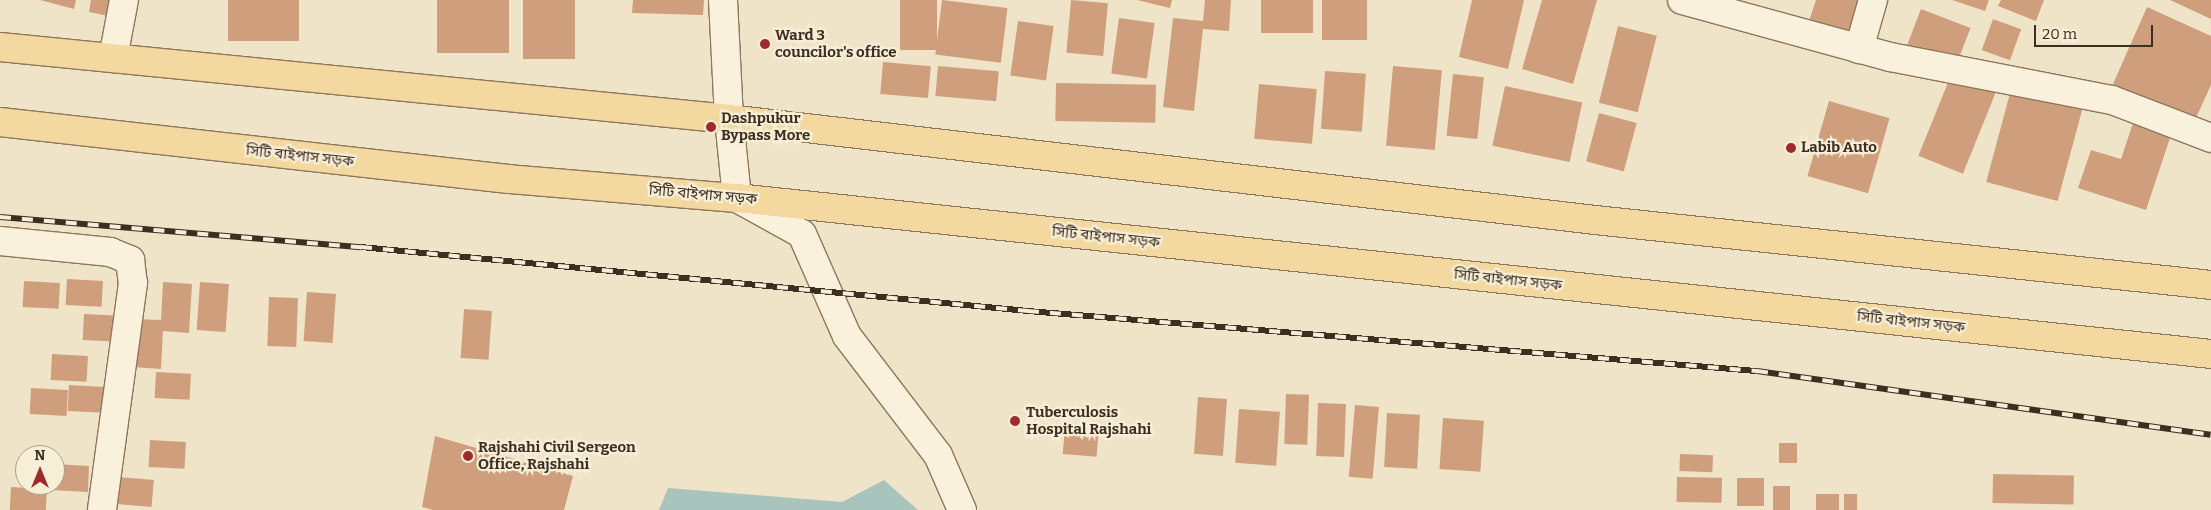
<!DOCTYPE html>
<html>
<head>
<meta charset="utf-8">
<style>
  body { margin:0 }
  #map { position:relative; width:2211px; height:510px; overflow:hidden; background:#f0e4c8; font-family:Bitter,"Noto Sans Bengali",serif }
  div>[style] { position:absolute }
  .water>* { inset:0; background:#a9c4bc }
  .building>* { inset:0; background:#cf9f7d; transform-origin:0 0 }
  .roads { filter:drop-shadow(1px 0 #8d765c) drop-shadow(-1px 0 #8d765c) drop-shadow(0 1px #8d765c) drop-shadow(0 -1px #8d765c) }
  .minor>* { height:28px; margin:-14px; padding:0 14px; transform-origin:14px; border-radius:14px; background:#faf1dc }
  .primary>* { height:28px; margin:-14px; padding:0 14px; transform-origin:14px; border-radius:14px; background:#f3d9a0 }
  .rail>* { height:5.5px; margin-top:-2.75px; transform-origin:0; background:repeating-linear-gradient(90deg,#f7eed8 0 11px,#3d2e20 0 22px); box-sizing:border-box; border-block:1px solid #3d2e20 }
  .dots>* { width:14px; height:14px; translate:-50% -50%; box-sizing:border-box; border:2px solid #f7eed8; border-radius:50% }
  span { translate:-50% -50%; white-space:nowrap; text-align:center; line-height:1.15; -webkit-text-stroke:4.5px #f7eed8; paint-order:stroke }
  .poi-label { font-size:15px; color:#3d2e20; font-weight:700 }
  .left { translate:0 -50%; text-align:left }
  .street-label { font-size:15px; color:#3d2e20 }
  .north { position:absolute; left:15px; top:445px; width:50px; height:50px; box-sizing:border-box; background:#f7eed8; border:1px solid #ada18e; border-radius:50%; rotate:0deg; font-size:14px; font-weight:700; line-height:20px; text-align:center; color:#3d2e20 }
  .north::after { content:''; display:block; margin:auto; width:18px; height:22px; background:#9e2a2b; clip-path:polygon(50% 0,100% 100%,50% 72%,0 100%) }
  .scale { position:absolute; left:2034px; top:25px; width:119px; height:22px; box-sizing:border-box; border:2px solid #3d2e20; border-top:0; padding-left:6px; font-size:15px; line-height:18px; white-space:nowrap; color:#3d2e20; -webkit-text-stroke:4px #f7eed8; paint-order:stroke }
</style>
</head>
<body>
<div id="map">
  <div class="water">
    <div style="clip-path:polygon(884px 480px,918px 510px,659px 510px,668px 488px,842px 502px)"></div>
  </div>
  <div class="building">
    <div style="clip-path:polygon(40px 0,76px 0,74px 9px)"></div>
    <div style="clip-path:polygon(91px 0,138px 0,133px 21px,89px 12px)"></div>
    <div style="left:228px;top:0;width:71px;height:41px"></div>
    <div style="left:437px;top:0;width:72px;height:53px"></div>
    <div style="left:523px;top:0;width:52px;height:59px"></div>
    <div style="clip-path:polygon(633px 0,704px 0,703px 15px,632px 13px)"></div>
    <div style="left:900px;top:0;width:37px;height:50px"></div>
    <div style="left:942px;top:0;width:66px;height:55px;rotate:7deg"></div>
    <div style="left:1071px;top:0;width:37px;height:53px;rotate:5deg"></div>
    <div style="clip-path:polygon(1137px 0,1172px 0,1170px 8px)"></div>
    <div style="clip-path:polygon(1205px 0,1231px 0,1229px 31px,1203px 29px,1194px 111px,1163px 107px,1173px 18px,1203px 21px)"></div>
    <div style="left:1261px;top:0;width:52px;height:33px"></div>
    <div style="left:1322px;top:0;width:45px;height:40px"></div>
    <div style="clip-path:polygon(1472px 0,1524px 0,1508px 69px,1459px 57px)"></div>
    <div style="clip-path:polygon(1542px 0,1597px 0,1573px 84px,1522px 69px)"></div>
    <div style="clip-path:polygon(1816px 0,1886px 0,1868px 57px,1804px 36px)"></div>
    <div style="clip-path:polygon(1952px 0,1989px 0,1985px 11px)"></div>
    <div style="clip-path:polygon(2001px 0,2044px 0,2036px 21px,1998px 6px)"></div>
    <div style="clip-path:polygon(2170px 0,2211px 0,2211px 19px)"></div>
    <div style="clip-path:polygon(2147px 7px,2211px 36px,2211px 85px,2195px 120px,2113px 84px)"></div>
    <div style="left:1921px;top:9px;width:53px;height:45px;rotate:21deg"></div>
    <div style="left:1119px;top:18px;width:36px;height:56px;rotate:8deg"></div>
    <div style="left:1993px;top:19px;width:30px;height:33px;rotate:20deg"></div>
    <div style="left:1018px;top:21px;width:36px;height:55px;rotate:8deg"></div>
    <div style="left:1618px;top:26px;width:40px;height:79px;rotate:14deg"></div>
    <div style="left:883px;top:62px;width:48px;height:32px;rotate:5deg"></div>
    <div style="left:938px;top:66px;width:61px;height:30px;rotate:5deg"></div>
    <div style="left:1393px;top:66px;width:49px;height:80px;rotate:5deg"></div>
    <div style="left:2017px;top:67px;width:74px;height:119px;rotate:15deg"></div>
    <div style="left:1325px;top:71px;width:41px;height:58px;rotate:4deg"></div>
    <div style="left:1453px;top:74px;width:31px;height:62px;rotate:6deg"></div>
    <div style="left:1951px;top:75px;width:48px;height:87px;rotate:22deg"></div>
    <div style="left:1056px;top:83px;width:100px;height:38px;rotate:1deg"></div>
    <div style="left:1259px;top:84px;width:58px;height:55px;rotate:5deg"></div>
    <div style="left:1505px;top:86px;width:79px;height:61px;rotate:12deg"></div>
    <div style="left:1829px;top:101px;width:63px;height:78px;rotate:16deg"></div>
    <div style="left:1599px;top:113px;width:39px;height:50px;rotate:15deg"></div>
    <div style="clip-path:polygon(2135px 117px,2173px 129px,2146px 210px,2078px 188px,2091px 150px,2121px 159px)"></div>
    <div style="left:67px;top:279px;width:36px;height:26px;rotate:3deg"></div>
    <div style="left:24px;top:281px;width:36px;height:26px;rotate:3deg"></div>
    <div style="clip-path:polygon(163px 282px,192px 284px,189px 333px,163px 331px,161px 369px,133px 367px,135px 319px,161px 320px)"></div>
    <div style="left:200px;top:282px;width:29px;height:48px;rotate:4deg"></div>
    <div style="left:307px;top:292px;width:29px;height:49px;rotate:4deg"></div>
    <div style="left:269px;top:297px;width:29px;height:49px;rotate:2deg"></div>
    <div style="left:464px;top:309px;width:28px;height:49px;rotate:4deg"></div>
    <div style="left:84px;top:314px;width:35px;height:26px;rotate:3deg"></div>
    <div style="left:52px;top:354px;width:36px;height:26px;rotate:3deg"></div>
    <div style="left:156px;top:372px;width:35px;height:26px;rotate:3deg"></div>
    <div style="left:69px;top:385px;width:36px;height:26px;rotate:3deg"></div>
    <div style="left:31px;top:388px;width:37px;height:26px;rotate:3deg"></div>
    <div style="left:1286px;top:394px;width:23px;height:50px;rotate:2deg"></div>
    <div style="left:1198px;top:397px;width:29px;height:57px;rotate:4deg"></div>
    <div style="left:1318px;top:403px;width:28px;height:53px;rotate:2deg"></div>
    <div style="left:1355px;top:405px;width:24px;height:72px;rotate:5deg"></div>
    <div style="left:1239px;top:409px;width:41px;height:54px;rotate:4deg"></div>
    <div style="left:1387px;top:413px;width:33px;height:54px;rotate:3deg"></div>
    <div style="left:1443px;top:418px;width:41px;height:51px;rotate:4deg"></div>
    <div style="left:1065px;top:427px;width:34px;height:27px;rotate:5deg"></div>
    <div style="clip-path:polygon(435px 436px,573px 476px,564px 510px,433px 510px,422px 507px)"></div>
    <div style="left:150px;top:440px;width:36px;height:27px;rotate:3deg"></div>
    <div style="left:1779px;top:443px;width:18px;height:20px"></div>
    <div style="left:1680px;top:454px;width:33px;height:17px;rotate:2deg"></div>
    <div style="clip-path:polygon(55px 464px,89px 466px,88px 492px,51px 490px,52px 485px,55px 485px)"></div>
    <div style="left:1993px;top:474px;width:81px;height:29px;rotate:1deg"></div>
    <div style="left:119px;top:477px;width:35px;height:27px;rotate:5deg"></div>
    <div style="left:1677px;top:477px;width:45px;height:25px;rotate:1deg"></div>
    <div style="left:1737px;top:478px;width:27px;height:28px"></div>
    <div style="left:1773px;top:486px;width:17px;height:24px"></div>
    <div style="left:11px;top:487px;width:36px;height:23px;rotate:3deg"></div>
    <div style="left:1816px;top:494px;width:23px;height:16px"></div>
    <div style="left:1844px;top:494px;width:13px;height:16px"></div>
  </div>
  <div class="roads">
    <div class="minor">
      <div style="left:723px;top:0;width:119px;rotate:87.1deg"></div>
      <div style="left:729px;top:119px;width:79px;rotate:84.2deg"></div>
      <div style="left:737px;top:198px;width:74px;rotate:29deg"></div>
      <div style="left:802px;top:234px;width:111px;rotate:66.2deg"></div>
      <div style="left:847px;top:336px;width:150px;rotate:52.6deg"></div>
      <div style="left:938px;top:455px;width:60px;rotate:66.4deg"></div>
      <div style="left:1682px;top:0;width:216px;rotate:15.3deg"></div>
      <div style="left:1890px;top:57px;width:226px;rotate:11deg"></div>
      <div style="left:2112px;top:100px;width:106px;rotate:21deg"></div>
      <div style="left:1859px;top:49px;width:51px;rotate:-74.1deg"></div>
      <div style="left:113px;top:58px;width:59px;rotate:-79.3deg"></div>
      <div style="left:0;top:241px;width:111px;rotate:5.7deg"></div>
      <div style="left:110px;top:252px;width:22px;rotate:22deg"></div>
      <div style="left:130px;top:260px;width:23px;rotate:83deg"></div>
      <div style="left:133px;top:283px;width:229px;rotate:97.8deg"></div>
    </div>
    <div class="primary">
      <div style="left:0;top:47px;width:733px;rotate:5.64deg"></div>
      <div style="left:729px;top:119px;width:872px;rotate:6.65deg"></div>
      <div style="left:1595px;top:220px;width:619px;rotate:6.02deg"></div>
      <div style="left:0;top:122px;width:512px;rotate:6.39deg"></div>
      <div style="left:509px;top:179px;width:229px;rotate:4.8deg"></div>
      <div style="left:737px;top:198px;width:1482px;rotate:6.04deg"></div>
    </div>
  </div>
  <div class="rail">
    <div style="left:0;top:217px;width:362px;rotate:4.8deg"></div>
    <div style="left:361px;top:247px;width:670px;rotate:5.48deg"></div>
    <div style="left:1028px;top:311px;width:731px;rotate:4.71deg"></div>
    <div style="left:1757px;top:371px;width:458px;rotate:8deg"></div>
  </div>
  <div class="dots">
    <div style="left:765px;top:44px;background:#9e2a2b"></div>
    <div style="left:711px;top:127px;background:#9e2a2b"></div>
    <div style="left:1791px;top:148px;background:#9e2a2b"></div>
    <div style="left:1015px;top:421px;background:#9e2a2b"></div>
    <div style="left:468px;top:456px;background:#9e2a2b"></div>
  </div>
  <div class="poi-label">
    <span class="left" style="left:775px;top:44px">Ward 3<br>councilor's office</span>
    <span class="left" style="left:721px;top:127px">Dashpukur<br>Bypass More</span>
    <span class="left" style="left:1801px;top:148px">Labib Auto</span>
    <span class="left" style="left:1026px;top:421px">Tuberculosis<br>Hospital Rajshahi</span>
    <span class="left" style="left:478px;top:456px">Rajshahi Civil Sergeon<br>Office, Rajshahi</span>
  </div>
  <div class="street-label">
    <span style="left:300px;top:156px;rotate:6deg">সিটি বাইপাস সড়ক</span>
    <span style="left:703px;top:195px;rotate:5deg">সিটি বাইপাস সড়ক</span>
    <span style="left:1106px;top:237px;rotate:6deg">সিটি বাইপাস সড়ক</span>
    <span style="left:1508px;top:280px;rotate:6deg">সিটি বাইপাস সড়ক</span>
    <span style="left:1911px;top:322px;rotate:6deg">সিটি বাইপাস সড়ক</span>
  </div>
  <div class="north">N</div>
  <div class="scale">20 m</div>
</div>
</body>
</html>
